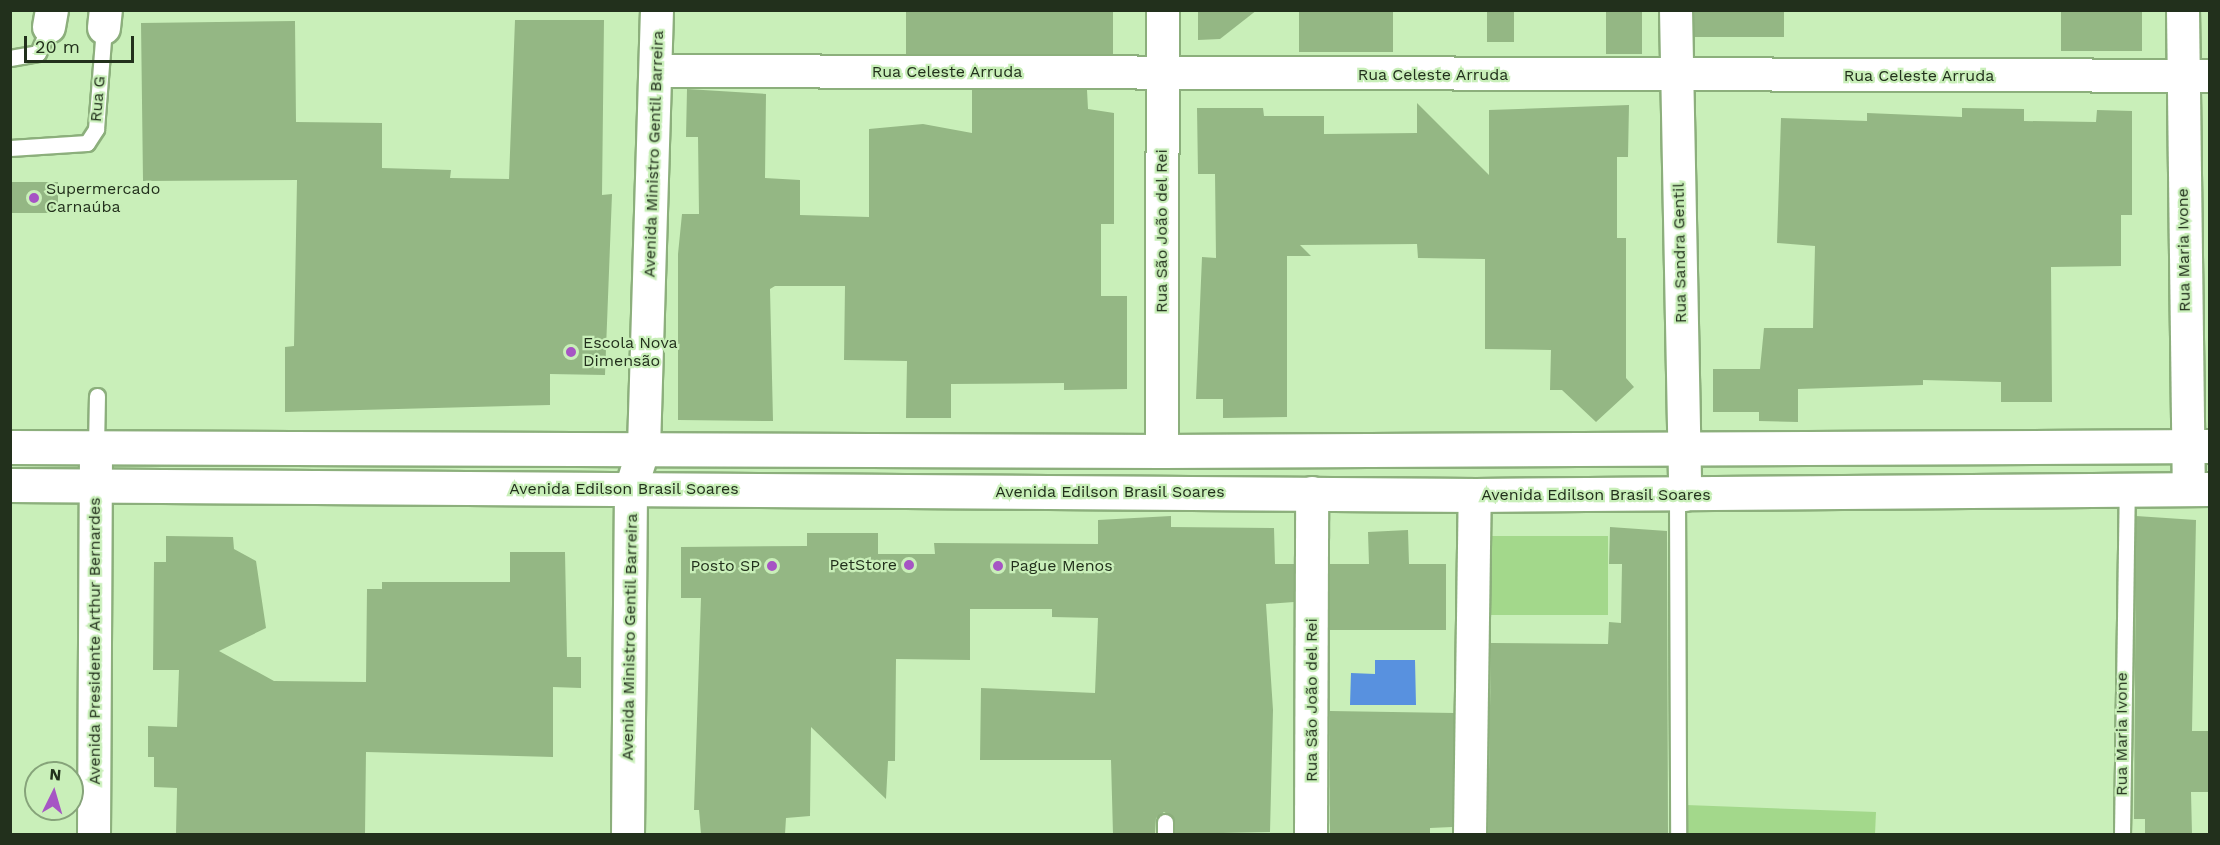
<!DOCTYPE html>
<html>
<head>
<meta charset="utf-8">
<style>
  body { margin:0 }
  #map { position:relative; width:2220px; height:845px; overflow:hidden; background:#c9efb9; font-family:"Work Sans",sans-serif }
  div>[style] { position:absolute }
  .green>* { inset:0; background:#a3d88b; transform-origin:0 0 }
  .water>* { inset:0; background:#5891df }
  .building>* { inset:0; background:#94b784; transform-origin:0 0 }
  .roads { filter:drop-shadow(2px 0 #8caf7c) drop-shadow(-2px 0 #8caf7c) drop-shadow(0 2px #8caf7c) drop-shadow(0 -2px #8caf7c) }
  .service>* { height:15px; margin:-7.5px; padding:0 7.5px; transform-origin:7.5px; border-radius:7.5px; background:#fff }
  .minor>* { height:32px; margin:-16px; padding:0 16px; transform-origin:16px; border-radius:16px; background:#fff }
  .secondary>* { height:33px; margin:-16.5px; padding:0 16.5px; transform-origin:16.5px; border-radius:16.5px; background:#fff }
  .dots>* { width:16px; height:16px; translate:-50% -50%; box-sizing:border-box; border:3px solid #c9efb9; border-radius:50% }
  span { translate:-50% -50%; white-space:nowrap; text-align:center; line-height:1.15; -webkit-text-stroke:4.5px #c9efb9; paint-order:stroke }
  .street-label { font-size:16px; color:#22301c }
  .poi-label { font-size:16px; color:#22301c }
  .left { translate:0 -50%; text-align:left }
  .right { translate:-100% -50%; text-align:right }
  .frame { position:absolute; inset:0; border:12px solid #22301c; pointer-events:none }
  .north { position:absolute; left:24px; top:761px; width:60px; height:60px; box-sizing:border-box; background:#c9efb9; border:2px solid #86a37a; border-radius:50%; rotate:5deg; font-size:16px; font-weight:700; line-height:24px; text-align:center; color:#22301c }
  .north::after { content:''; display:block; margin:auto; width:21px; height:27px; background:#a655c4; clip-path:polygon(50% 0,100% 100%,50% 72%,0 100%) }
  .scale { position:absolute; left:24px; top:36px; width:110px; height:27px; box-sizing:border-box; border:3px solid #22301c; border-top:0; padding-left:8px; font-size:18px; line-height:21px; white-space:nowrap; color:#22301c; -webkit-text-stroke:4px #c9efb9; paint-order:stroke }
</style>
</head>
<body>
<div id="map">
  <div class="green">
    <div style="left:1491px;top:536px;width:117px;height:79px"></div>
    <div style="clip-path:polygon(1686px 805px,1876px 812px,1875px 834px,1686px 834px)"></div>
  </div>
  <div class="water">
    <div style="clip-path:polygon(1375px 660px,1415px 660px,1416px 705px,1350px 705px,1351px 673px,1375px 674px)"></div>
  </div>
  <div class="building">
    <div style="left:906px;top:10px;width:207px;height:44px"></div>
    <div style="clip-path:polygon(1198px 10px,1257px 10px,1220px 39px,1198px 40px)"></div>
    <div style="left:1299px;top:10px;width:94px;height:42px"></div>
    <div style="left:1487px;top:10px;width:27px;height:32px"></div>
    <div style="left:1606px;top:10px;width:36px;height:44px"></div>
    <div style="left:1694px;top:10px;width:90px;height:27px"></div>
    <div style="left:2061px;top:10px;width:81px;height:41px"></div>
    <div style="clip-path:polygon(515px 20px,604px 20px,602px 195px,612px 194px,605px 375px,550px 374px,550px 405px,285px 412px,285px 347px,294px 346px,297px 180px,143px 181px,141px 23px,295px 21px,296px 122px,382px 123px,382px 168px,451px 170px,450px 178px,509px 179px)"></div>
    <div style="clip-path:polygon(687px 89px,766px 94px,765px 178px,800px 180px,800px 215px,869px 217px,869px 129px,923px 124px,972px 133px,972px 90px,1087px 90px,1088px 109px,1114px 113px,1114px 224px,1101px 224px,1101px 296px,1127px 296px,1127px 389px,1064px 390px,1064px 383px,951px 384px,951px 418px,906px 418px,907px 361px,844px 360px,845px 286px,775px 286px,770px 289px,773px 421px,678px 420px,678px 254px,682px 214px,699px 214px,698px 137px,686px 137px)"></div>
    <div style="clip-path:polygon(1417px 103px,1489px 175px,1489px 110px,1629px 105px,1628px 157px,1617px 157px,1617px 238px,1626px 238px,1626px 378px,1634px 387px,1596px 422px,1562px 390px,1550px 390px,1551px 350px,1485px 349px,1485px 259px,1418px 258px,1417px 244px,1300px 245px,1311px 256px,1287px 256px,1287px 417px,1223px 418px,1223px 399px,1196px 399px,1202px 257px,1216px 258px,1215px 174px,1198px 174px,1197px 108px,1263px 108px,1264px 116px,1324px 116px,1324px 134px,1417px 133px)"></div>
    <div style="clip-path:polygon(1962px 108px,2024px 109px,2024px 121px,2096px 122px,2097px 110px,2132px 111px,2132px 215px,2121px 215px,2121px 266px,2051px 267px,2052px 402px,2001px 402px,2001px 382px,1923px 380px,1923px 385px,1798px 389px,1798px 422px,1759px 421px,1759px 412px,1713px 412px,1713px 369px,1760px 369px,1764px 328px,1813px 328px,1815px 246px,1777px 243px,1781px 118px,1867px 121px,1867px 113px,1962px 117px)"></div>
    <div style="left:10px;top:182px;width:48px;height:31px"></div>
    <div style="clip-path:polygon(1171px 516px,1171px 527px,1274px 528px,1275px 564px,1294px 564px,1294px 602px,1266px 604px,1273px 710px,1270px 832px,1175px 834px,1174px 818px,1164px 812px,1156px 818px,1155px 834px,1113px 834px,1111px 760px,980px 760px,981px 688px,1095px 693px,1098px 618px,1052px 617px,1052px 609px,970px 609px,970px 660px,896px 659px,895px 761px,888px 761px,886px 799px,811px 727px,810px 816px,786px 818px,785px 834px,701px 834px,699px 810px,694px 810px,701px 598px,681px 598px,681px 547px,807px 546px,807px 533px,878px 533px,878px 554px,935px 554px,934px 543px,1098px 544px,1098px 520px)"></div>
    <div style="clip-path:polygon(2136px 516px,2196px 520px,2192px 731px,2210px 731px,2209px 792px,2191px 792px,2192px 834px,2145px 834px,2145px 819px,2134px 819px)"></div>
    <div style="clip-path:polygon(1610px 527px,1667px 531px,1668px 834px,1488px 834px,1491px 643px,1608px 644px,1609px 622px,1621px 623px,1622px 564px,1609px 564px)"></div>
    <div style="clip-path:polygon(1408px 530px,1409px 564px,1446px 564px,1446px 630px,1330px 630px,1330px 564px,1369px 564px,1368px 532px)"></div>
    <div style="clip-path:polygon(166px 536px,233px 537px,234px 549px,256px 561px,266px 628px,219px 651px,274px 681px,366px 682px,367px 589px,382px 589px,382px 582px,510px 582px,510px 552px,565px 552px,567px 657px,581px 657px,581px 688px,553px 687px,553px 757px,366px 752px,365px 834px,176px 834px,177px 788px,154px 787px,154px 757px,148px 757px,148px 726px,177px 727px,179px 670px,153px 670px,154px 562px,166px 562px)"></div>
    <div style="clip-path:polygon(1330px 711px,1454px 713px,1452px 827px,1430px 828px,1430px 834px,1330px 834px)"></div>
  </div>
  <div class="roads">
    <div class="service">
      <div style="left:10px;top:58px;width:28px;rotate:-10deg"></div>
      <div style="left:38px;top:53px;width:28px;rotate:-67deg"></div>
      <div style="left:10px;top:148px;width:77px;rotate:-3.7deg"></div>
      <div style="left:87px;top:143px;width:17px;rotate:-57deg"></div>
      <div style="left:96px;top:129px;width:101px;rotate:-85.5deg"></div>
      <div style="left:96px;top:447px;width:51px;rotate:-88.9deg"></div>
      <div style="left:1677px;top:495px;width:339px;rotate:89.8deg"></div>
      <div style="left:1165px;top:834px;width:12px;rotate:-90deg"></div>
      <div style="left:2122px;top:834px;width:344px;rotate:-89.2deg"></div>
    </div>
    <div class="minor">
      <div style="left:1676px;top:10px;width:485px;rotate:88.9deg"></div>
      <div style="left:2183px;top:10px;width:479px;rotate:89.3deg"></div>
      <div style="left:49px;top:27px;width:17px;rotate:-80deg"></div>
      <div style="left:104px;top:28px;width:18px;rotate:-84deg"></div>
      <div style="left:657px;top:71px;width:1553px;rotate:0.18deg"></div>
      <div style="left:1162px;top:451px;width:441px;rotate:-89.9deg"></div>
      <div style="left:94px;top:834px;width:387px;rotate:-89.7deg"></div>
      <div style="left:628px;top:834px;width:345px;rotate:-89.5deg"></div>
      <div style="left:631px;top:489px;width:43px;rotate:-72.4deg"></div>
      <div style="left:644px;top:448px;width:438px;rotate:-88.3deg"></div>
      <div style="left:1311px;top:834px;width:341px;rotate:-89.8deg"></div>
      <div style="left:1470px;top:834px;width:339px;rotate:-89.2deg"></div>
    </div>
    <div class="secondary">
      <div style="left:10px;top:447px;width:1152px;rotate:0.2deg"></div>
      <div style="left:1162px;top:451px;width:1048px;rotate:-0.27deg"></div>
      <div style="left:10px;top:485px;width:1465px;rotate:0.39deg"></div>
      <div style="left:1475px;top:495px;width:735px;rotate:-0.47deg"></div>
    </div>
  </div>
  <div class="dots">
    <div style="left:34px;top:198px;background:#a655c4"></div>
    <div style="left:571px;top:352px;background:#a655c4"></div>
    <div style="left:909px;top:565px;background:#a655c4"></div>
    <div style="left:772px;top:566px;background:#a655c4"></div>
    <div style="left:998px;top:566px;background:#a655c4"></div>
  </div>
  <div class="street-label">
    <span style="left:947px;top:72px">Rua Celeste Arruda</span>
    <span style="left:1433px;top:75px">Rua Celeste Arruda</span>
    <span style="left:1919px;top:76px">Rua Celeste Arruda</span>
    <span style="left:98px;top:99px;rotate:-85deg">Rua G</span>
    <span style="left:654px;top:154px;rotate:-88deg">Avenida Ministro Gentil Barreira</span>
    <span style="left:1162px;top:231px;rotate:-90deg">Rua São João del Rei</span>
    <span style="left:2184px;top:250px;rotate:-91deg">Rua Maria Ivone</span>
    <span style="left:1680px;top:253px;rotate:-91deg">Rua Sandra Gentil</span>
    <span style="left:624px;top:489px">Avenida Edilson Brasil Soares</span>
    <span style="left:1110px;top:492px">Avenida Edilson Brasil Soares</span>
    <span style="left:1596px;top:495px">Avenida Edilson Brasil Soares</span>
    <span style="left:630px;top:637px;rotate:-89deg">Avenida Ministro Gentil Barreira</span>
    <span style="left:95px;top:641px;rotate:-90deg">Avenida Presidente Arthur Bernardes</span>
    <span style="left:1312px;top:700px;rotate:-90deg">Rua São João del Rei</span>
    <span style="left:2122px;top:734px;rotate:-90deg">Rua Maria Ivone</span>
  </div>
  <div class="poi-label">
    <span class="left" style="left:46px;top:198px">Supermercado<br>Carnaúba</span>
    <span class="left" style="left:583px;top:352px">Escola Nova<br>Dimensão</span>
    <span class="right" style="left:897px;top:565px">PetStore</span>
    <span class="right" style="left:760px;top:566px">Posto SP</span>
    <span class="left" style="left:1010px;top:566px">Pague Menos</span>
  </div>
  <div class="frame"></div>
  <div class="north">N</div>
  <div class="scale">20 m</div>
</div>
</body>
</html>
